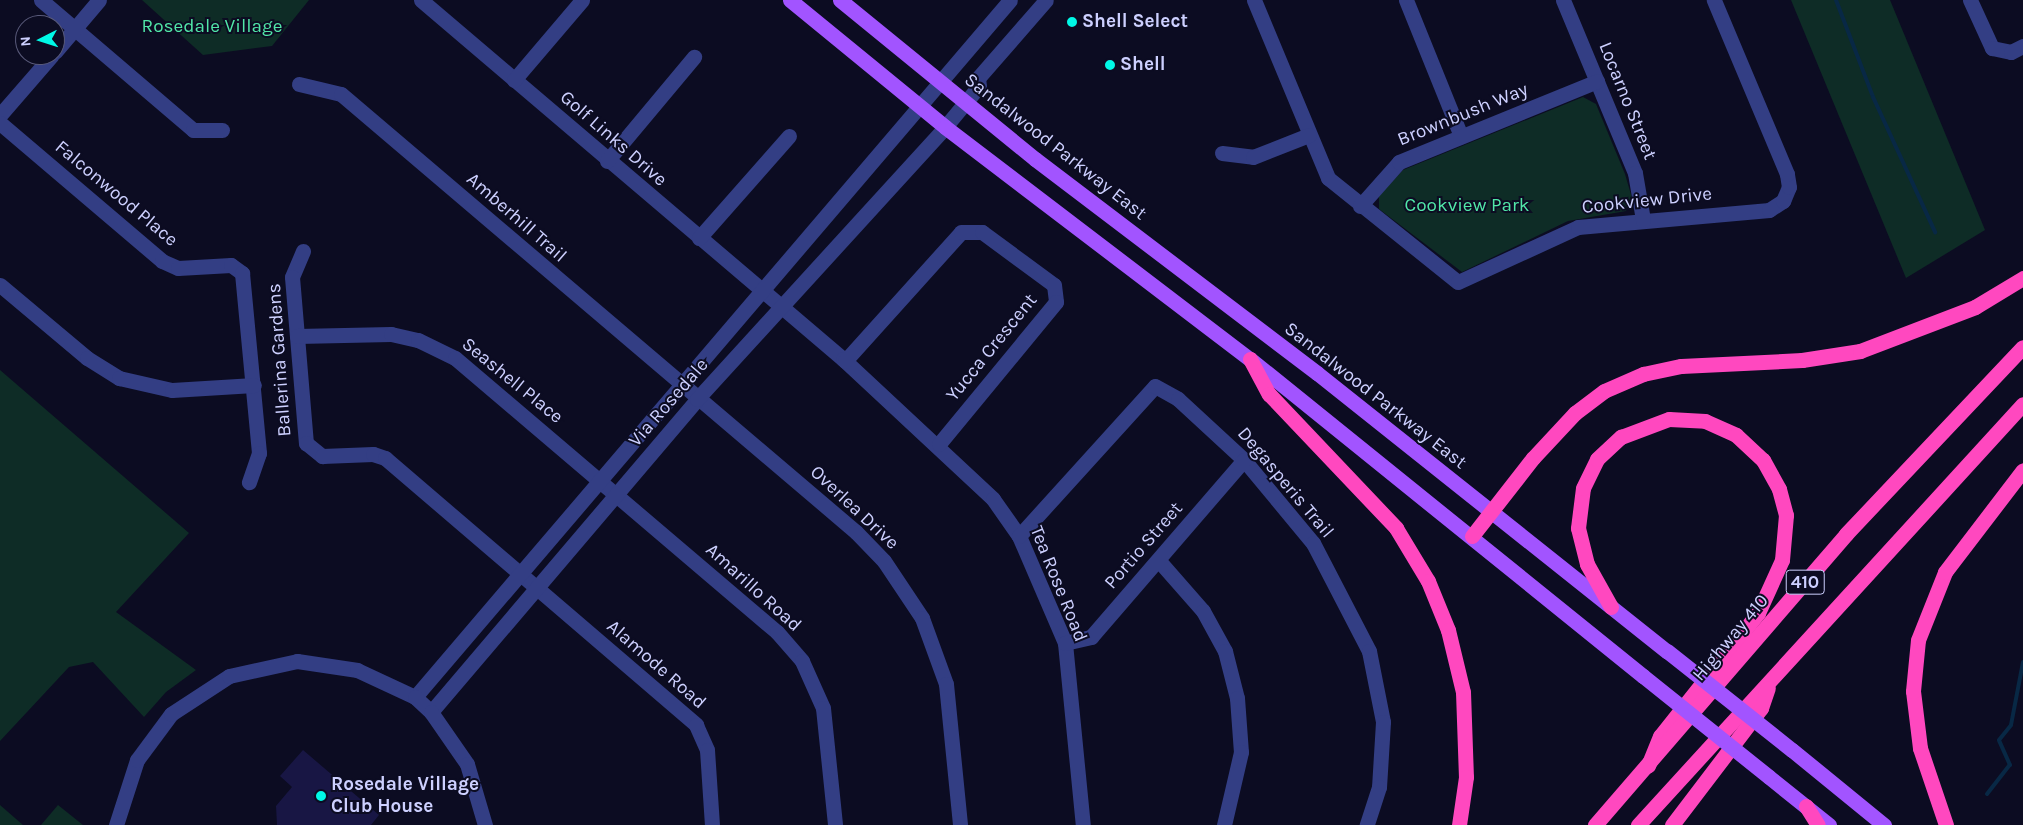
<!DOCTYPE html>
<html>
<head>
<meta charset="utf-8">
<style>
  body { margin:0 }
  #map { position:relative; width:2023px; height:825px; overflow:hidden; background:#0c0c22; font-family:Karla,sans-serif }
  div>[style] { position:absolute }
  .green>* { inset:0; background:#0e2c26 }
  .stream>* { height:4px; margin:-2px; padding:0 2px; transform-origin:2px; border-radius:2px; background:#082845 }
  .building>* { inset:0; background:#181644 }
  .minor>* { height:15px; margin:-7.5px; padding:0 7.5px; transform-origin:7.5px; border-radius:7.5px; background:#333e84 }
  .major>* { height:15px; margin:-7.5px; padding:0 7.5px; transform-origin:7.5px; border-radius:7.5px; background:#a254ff }
  .highway>* { height:15px; margin:-7.5px; padding:0 7.5px; transform-origin:7.5px; border-radius:7.5px; background:#ff48bf }
  .major-bridge>* { height:15px; margin:-7.5px; padding:0 7.5px; transform-origin:7.5px; border-radius:7.5px; background:#a254ff }
  .dots>* { width:14px; height:14px; translate:-50% -50%; box-sizing:border-box; border:2px solid #0c0c22; border-radius:50% }
  span { translate:-50% -50%; white-space:nowrap; text-align:center; line-height:1.15; -webkit-text-stroke:4px #0c0c22; paint-order:stroke }
  .shield-label span { padding:1px 4px; background:#0c0c22; border:1px solid; border-radius:4px; -webkit-text-stroke-width:0 }
  .shield-label { font-size:18px; color:#cdd0ff; font-weight:700 }
  .poi-label { font-size:19px; color:#cdd0ff; font-weight:700 }
  .left { translate:0 -50%; text-align:left }
  .park-label { font-size:19px; color:#51e7a8 }
  .street-label { font-size:19px; color:#cdd0ff }
  .north { position:absolute; left:15px; top:15px; width:50px; height:50px; box-sizing:border-box; background:#0c0c22; border:1px solid #595a7a; border-radius:50%; rotate:265deg; font-size:14px; font-weight:700; line-height:20px; text-align:center; color:#cdd0ff }
  .north::after { content:''; display:block; margin:auto; width:18px; height:22px; background:#00f8e6; clip-path:polygon(50% 0,100% 100%,50% 72%,0 100%) }
</style>
</head>
<body>
<div id="map">
  <div class="green">
    <div style="clip-path:polygon(142px 0,309px 0,272px 46px,203px 55px)"></div>
    <div style="clip-path:polygon(1791px 0,1890px 0,1985px 230px,1906px 278px)"></div>
    <div style="clip-path:polygon(1583px 97px,1596px 104px,1625px 174px,1632px 198px,1626px 211px,1568px 221px,1462px 272px,1379px 209px,1379px 196px,1403px 170px)"></div>
    <div style="clip-path:polygon(0 370px,189px 533px,116px 612px,196px 670px,166px 692px,144px 717px,93px 662px,69px 667px,0 741px)"></div>
    <div style="clip-path:polygon(0 805px,23px 825px,0 825px)"></div>
    <div style="clip-path:polygon(58px 805px,83px 825px,41px 825px)"></div>
  </div>
  <div class="stream">
    <div style="left:1836px;top:0;width:104px;rotate:69.1deg"></div>
    <div style="left:1873px;top:97px;width:149px;rotate:65.3deg"></div>
    <div style="left:1987px;top:794px;width:37px;rotate:-52deg"></div>
    <div style="left:2010px;top:765px;width:27px;rotate:-114deg"></div>
    <div style="left:1999px;top:740px;width:19px;rotate:-51deg"></div>
    <div style="left:2011px;top:725px;width:64px;rotate:-79.2deg"></div>
  </div>
  <div class="building">
    <div style="clip-path:polygon(303px 750px,379px 815px,371px 825px,277px 825px,276px 806px,292px 787px,280px 776px)"></div>
  </div>
  <div class="minor">
    <div style="left:41px;top:0;width:200px;rotate:40.5deg"></div>
    <div style="left:193px;top:130px;width:29px"></div>
    <div style="left:421px;top:0;width:554px;rotate:40.39deg"></div>
    <div style="left:843px;top:359px;width:205px;rotate:43deg"></div>
    <div style="left:993px;top:499px;width:45px;rotate:54.9deg"></div>
    <div style="left:1019px;top:536px;width:116px;rotate:66.7deg"></div>
    <div style="left:1065px;top:643px;width:183px;rotate:84.4deg"></div>
    <div style="left:1254px;top:0;width:193px;rotate:67.4deg"></div>
    <div style="left:1328px;top:178px;width:166px;rotate:38.7deg"></div>
    <div style="left:1458px;top:282px;width:132px;rotate:-24.6deg"></div>
    <div style="left:1578px;top:227px;width:192px;rotate:-5.1deg"></div>
    <div style="left:1769px;top:210px;width:17px;rotate:-33deg"></div>
    <div style="left:1783px;top:201px;width:15px;rotate:-67deg"></div>
    <div style="left:1789px;top:187px;width:13px;rotate:-99deg"></div>
    <div style="left:1787px;top:174px;width:189px;rotate:-112.8deg"></div>
    <div style="left:1406px;top:0;width:147px;rotate:68deg"></div>
    <div style="left:1563px;top:0;width:187px;rotate:67.4deg"></div>
    <div style="left:1635px;top:173px;width:48px;rotate:80.3deg"></div>
    <div style="left:1970px;top:0;width:53px;rotate:65.4deg"></div>
    <div style="left:1992px;top:48px;width:19px;rotate:12deg"></div>
    <div style="left:2011px;top:52px;width:13px;rotate:-27deg"></div>
    <div style="left:55px;top:52px;width:68px;rotate:-49.8deg"></div>
    <div style="left:514px;top:80px;width:105px;rotate:-49.6deg"></div>
    <div style="left:299px;top:84px;width:43px;rotate:13.4deg"></div>
    <div style="left:341px;top:94px;width:676px;rotate:40.38deg"></div>
    <div style="left:856px;top:532px;width:40px;rotate:46deg"></div>
    <div style="left:884px;top:561px;width:69px;rotate:56.3deg"></div>
    <div style="left:922px;top:618px;width:70px;rotate:70deg"></div>
    <div style="left:946px;top:684px;width:142px;rotate:84.3deg"></div>
    <div style="left:0;top:115px;width:79px;rotate:-49.1deg"></div>
    <div style="left:0;top:123px;width:213px;rotate:40.4deg"></div>
    <div style="left:162px;top:261px;width:17px;rotate:24deg"></div>
    <div style="left:178px;top:268px;width:53px;rotate:-3.2deg"></div>
    <div style="left:231px;top:265px;width:14px;rotate:36deg"></div>
    <div style="left:242px;top:273px;width:181px;rotate:84.6deg"></div>
    <div style="left:259px;top:453px;width:31px;rotate:109deg"></div>
    <div style="left:1222px;top:153px;width:31px;rotate:7deg"></div>
    <div style="left:1253px;top:157px;width:60px;rotate:-21.4deg"></div>
    <div style="left:607px;top:161px;width:136px;rotate:-50.1deg"></div>
    <div style="left:1360px;top:206px;width:59px;rotate:-48.4deg"></div>
    <div style="left:1399px;top:162px;width:214px;rotate:-22.2deg"></div>
    <div style="left:699px;top:238px;width:136px;rotate:-48.6deg"></div>
    <div style="left:303px;top:251px;width:28px;rotate:113deg"></div>
    <div style="left:292px;top:277px;width:167px;rotate:85.2deg"></div>
    <div style="left:306px;top:443px;width:21px;rotate:39deg"></div>
    <div style="left:322px;top:456px;width:51px;rotate:-2.2deg"></div>
    <div style="left:373px;top:454px;width:13px;rotate:18deg"></div>
    <div style="left:385px;top:458px;width:410px;rotate:40.6deg"></div>
    <div style="left:696px;top:725px;width:27px;rotate:66deg"></div>
    <div style="left:707px;top:750px;width:75px;rotate:86.2deg"></div>
    <div style="left:0;top:285px;width:114px;rotate:40deg"></div>
    <div style="left:87px;top:358px;width:38px;rotate:32deg"></div>
    <div style="left:119px;top:378px;width:54px;rotate:12.8deg"></div>
    <div style="left:172px;top:390px;width:82px;rotate:-3.5deg"></div>
    <div style="left:297px;top:336px;width:94px;rotate:-1.2deg"></div>
    <div style="left:391px;top:334px;width:28px;rotate:13deg"></div>
    <div style="left:418px;top:340px;width:41px;rotate:25.9deg"></div>
    <div style="left:455px;top:358px;width:423px;rotate:40.4deg"></div>
    <div style="left:777px;top:632px;width:38px;rotate:49deg"></div>
    <div style="left:802px;top:661px;width:51px;rotate:65.9deg"></div>
    <div style="left:823px;top:708px;width:118px;rotate:84.1deg"></div>
    <div style="left:845px;top:361px;width:173px;rotate:-48deg"></div>
    <div style="left:961px;top:232px;width:21px"></div>
    <div style="left:982px;top:232px;width:89px;rotate:36.4deg"></div>
    <div style="left:1054px;top:285px;width:17px;rotate:83deg"></div>
    <div style="left:1056px;top:302px;width:184px;rotate:129.5deg"></div>
    <div style="left:1019px;top:536px;width:202px;rotate:-47.8deg"></div>
    <div style="left:1155px;top:386px;width:26px;rotate:29deg"></div>
    <div style="left:1178px;top:399px;width:90px;rotate:42.7deg"></div>
    <div style="left:1244px;top:460px;width:108px;rotate:50.3deg"></div>
    <div style="left:1313px;top:543px;width:122px;rotate:62.6deg"></div>
    <div style="left:1369px;top:651px;width:72px;rotate:78.8deg"></div>
    <div style="left:1383px;top:722px;width:65px;rotate:93.5deg"></div>
    <div style="left:1379px;top:787px;width:40px;rotate:108deg"></div>
    <div style="left:1160px;top:562px;width:65px;rotate:48.7deg"></div>
    <div style="left:1203px;top:611px;width:46px;rotate:61.2deg"></div>
    <div style="left:1225px;top:651px;width:49px;rotate:75.7deg"></div>
    <div style="left:1237px;top:698px;width:54px;rotate:85.8deg"></div>
    <div style="left:1241px;top:752px;width:75px;rotate:103.1deg"></div>
    <div style="left:1065px;top:643px;width:27px;rotate:-13deg"></div>
    <div style="left:1091px;top:637px;width:234px;rotate:-49.2deg"></div>
    <div style="left:415px;top:697px;width:916px;rotate:-49.51deg"></div>
    <div style="left:431px;top:712px;width:411px;rotate:-49.6deg"></div>
    <div style="left:697px;top:399px;width:368px;rotate:-47.6deg"></div>
    <div style="left:945px;top:127px;width:53px;rotate:-50.3deg"></div>
    <div style="left:979px;top:86px;width:8px;rotate:-97deg"></div>
    <div style="left:978px;top:78px;width:103px;rotate:-48.9deg"></div>
    <div style="left:116px;top:825px;width:68px;rotate:-72.1deg"></div>
    <div style="left:137px;top:760px;width:57px;rotate:-53.5deg"></div>
    <div style="left:171px;top:714px;width:69px;rotate:-33.2deg"></div>
    <div style="left:229px;top:676px;width:70px;rotate:-12.4deg"></div>
    <div style="left:297px;top:661px;width:61px;rotate:8.5deg"></div>
    <div style="left:357px;top:670px;width:64px;rotate:25deg"></div>
    <div style="left:415px;top:697px;width:22px;rotate:43deg"></div>
    <div style="left:431px;top:712px;width:63px;rotate:55.3deg"></div>
    <div style="left:467px;top:764px;width:64px;rotate:73.6deg"></div>
  </div>
  <div class="major">
    <div style="left:790px;top:0;width:200px;rotate:39.3deg"></div>
    <div style="left:945px;top:127px;width:383px;rotate:37.3deg"></div>
    <div style="left:1250px;top:359px;width:505px;rotate:38.89deg"></div>
    <div style="left:840px;top:0;width:252px;rotate:39.2deg"></div>
    <div style="left:1035px;top:159px;width:354px;rotate:37.2deg"></div>
    <div style="left:1317px;top:373px;width:447px;rotate:38.5deg"></div>
    <div style="left:1792px;top:750px;width:119px;rotate:39.2deg"></div>
    <div style="left:1769px;top:777px;width:77px;rotate:38.7deg"></div>
  </div>
  <div class="highway">
    <div style="left:1250px;top:359px;width:40px;rotate:62deg"></div>
    <div style="left:1269px;top:394px;width:185px;rotate:46.5deg"></div>
    <div style="left:1396px;top:528px;width:62px;rotate:58.9deg"></div>
    <div style="left:1428px;top:581px;width:53px;rotate:67.8deg"></div>
    <div style="left:1448px;top:630px;width:64px;rotate:76.4deg"></div>
    <div style="left:1463px;top:692px;width:85px;rotate:88deg"></div>
    <div style="left:1466px;top:777px;width:49px;rotate:98.3deg"></div>
    <div style="left:1472px;top:536px;width:99px;rotate:-52deg"></div>
    <div style="left:1533px;top:458px;width:62px;rotate:-47deg"></div>
    <div style="left:1575px;top:413px;width:36px;rotate:-37deg"></div>
    <div style="left:1604px;top:391px;width:43px;rotate:-23.6deg"></div>
    <div style="left:1643px;top:374px;width:39px;rotate:-12deg"></div>
    <div style="left:1681px;top:366px;width:121px;rotate:-2.8deg"></div>
    <div style="left:1802px;top:360px;width:59px;rotate:-8.8deg"></div>
    <div style="left:1860px;top:351px;width:123px;rotate:-20.9deg"></div>
    <div style="left:1975px;top:307px;width:56px;rotate:-31.1deg"></div>
    <div style="left:1611px;top:607px;width:49px;rotate:-119.2deg"></div>
    <div style="left:1587px;top:564px;width:37px;rotate:-104deg"></div>
    <div style="left:1578px;top:528px;width:40px;rotate:-82.9deg"></div>
    <div style="left:1583px;top:488px;width:32px;rotate:-64deg"></div>
    <div style="left:1597px;top:459px;width:33px;rotate:-43deg"></div>
    <div style="left:1621px;top:437px;width:51px;rotate:-20.6deg"></div>
    <div style="left:1669px;top:419px;width:36px;rotate:3deg"></div>
    <div style="left:1705px;top:421px;width:34px;rotate:24deg"></div>
    <div style="left:1736px;top:435px;width:37px;rotate:43deg"></div>
    <div style="left:1763px;top:460px;width:33px;rotate:61deg"></div>
    <div style="left:1779px;top:489px;width:27px;rotate:75deg"></div>
    <div style="left:1786px;top:515px;width:45px;rotate:95.1deg"></div>
    <div style="left:1782px;top:560px;width:58px;rotate:114.4deg"></div>
    <div style="left:1758px;top:613px;width:157px;rotate:128.5deg"></div>
    <div style="left:1660px;top:736px;width:32px;rotate:112deg"></div>
    <div style="left:1806px;top:806px;width:22px;rotate:58deg"></div>
    <div style="left:1595px;top:825px;width:384px;rotate:-49.2deg"></div>
    <div style="left:1846px;top:534px;width:257px;rotate:-46.6deg"></div>
    <div style="left:1638px;top:825px;width:570px;rotate:-47.56deg"></div>
    <div style="left:1672px;top:825px;width:147px;rotate:-52.7deg"></div>
    <div style="left:1761px;top:708px;width:21px;rotate:-71deg"></div>
    <div style="left:1946px;top:825px;width:81px;rotate:-108.7deg"></div>
    <div style="left:1920px;top:748px;width:57px;rotate:-97deg"></div>
    <div style="left:1913px;top:691px;width:51px;rotate:-84.4deg"></div>
    <div style="left:1918px;top:640px;width:73px;rotate:-68.3deg"></div>
    <div style="left:1945px;top:572px;width:128px;rotate:-52.6deg"></div>
  </div>
  <div class="major-bridge">
    <div style="left:1667px;top:651px;width:159px;rotate:38.4deg"></div>
    <div style="left:1643px;top:676px;width:161px;rotate:38.7deg"></div>
  </div>
  <div class="dots">
    <div style="left:1072px;top:22px;background:#00f8e6"></div>
    <div style="left:1110px;top:65px;background:#00f8e6"></div>
    <div style="left:321px;top:796px;background:#00f8e6"></div>
  </div>
  <div class="shield-label">
    <span style="left:1805px;top:582px">410</span>
  </div>
  <div class="poi-label">
    <span class="left" style="left:1082px;top:22px">Shell Select</span>
    <span class="left" style="left:1120px;top:65px">Shell</span>
    <span class="left" style="left:331px;top:796px">Rosedale Village<br>Club House</span>
  </div>
  <div class="park-label">
    <span style="left:212px;top:27px">Rosedale Village</span>
    <span style="left:1467px;top:206px">Cookview Park</span>
  </div>
  <div class="street-label">
    <span style="left:1627px;top:101px;rotate:68deg">Locarno Street</span>
    <span style="left:1463px;top:115px;rotate:-22deg">Brownbush Way</span>
    <span style="left:613px;top:139px;rotate:41deg">Golf Links Drive</span>
    <span style="left:1055px;top:147px;rotate:38deg">Sandalwood Parkway East</span>
    <span style="left:116px;top:194px;rotate:40deg">Falconwood Place</span>
    <span style="left:1647px;top:201px;rotate:-6deg">Cookview Drive</span>
    <span style="left:516px;top:218px;rotate:41deg">Amberhill Trail</span>
    <span style="left:992px;top:348px;rotate:-51deg">Yucca Crescent</span>
    <span style="left:280px;top:360px;rotate:-94deg">Ballerina Gardens</span>
    <span style="left:512px;top:381px;rotate:39deg">Seashell Place</span>
    <span style="left:1375px;top:396px;rotate:38deg">Sandalwood Parkway East</span>
    <span style="left:669px;top:403px;rotate:-49deg">Via Rosedale</span>
    <span style="left:1285px;top:483px;rotate:50deg">Degasperis Trail</span>
    <span style="left:854px;top:508px;rotate:43deg">Overlea Drive</span>
    <span style="left:1144px;top:546px;rotate:-49deg">Portio Street</span>
    <span style="left:1058px;top:584px;rotate:68deg">Tea Rose Road</span>
    <span style="left:753px;top:588px;rotate:42deg">Amarillo Road</span>
    <span style="left:1731px;top:638px;rotate:-50deg">Highway 410</span>
    <span style="left:656px;top:665px;rotate:41deg">Alamode Road</span>
  </div>
  <div class="north">N</div>
</div>
</body>
</html>
